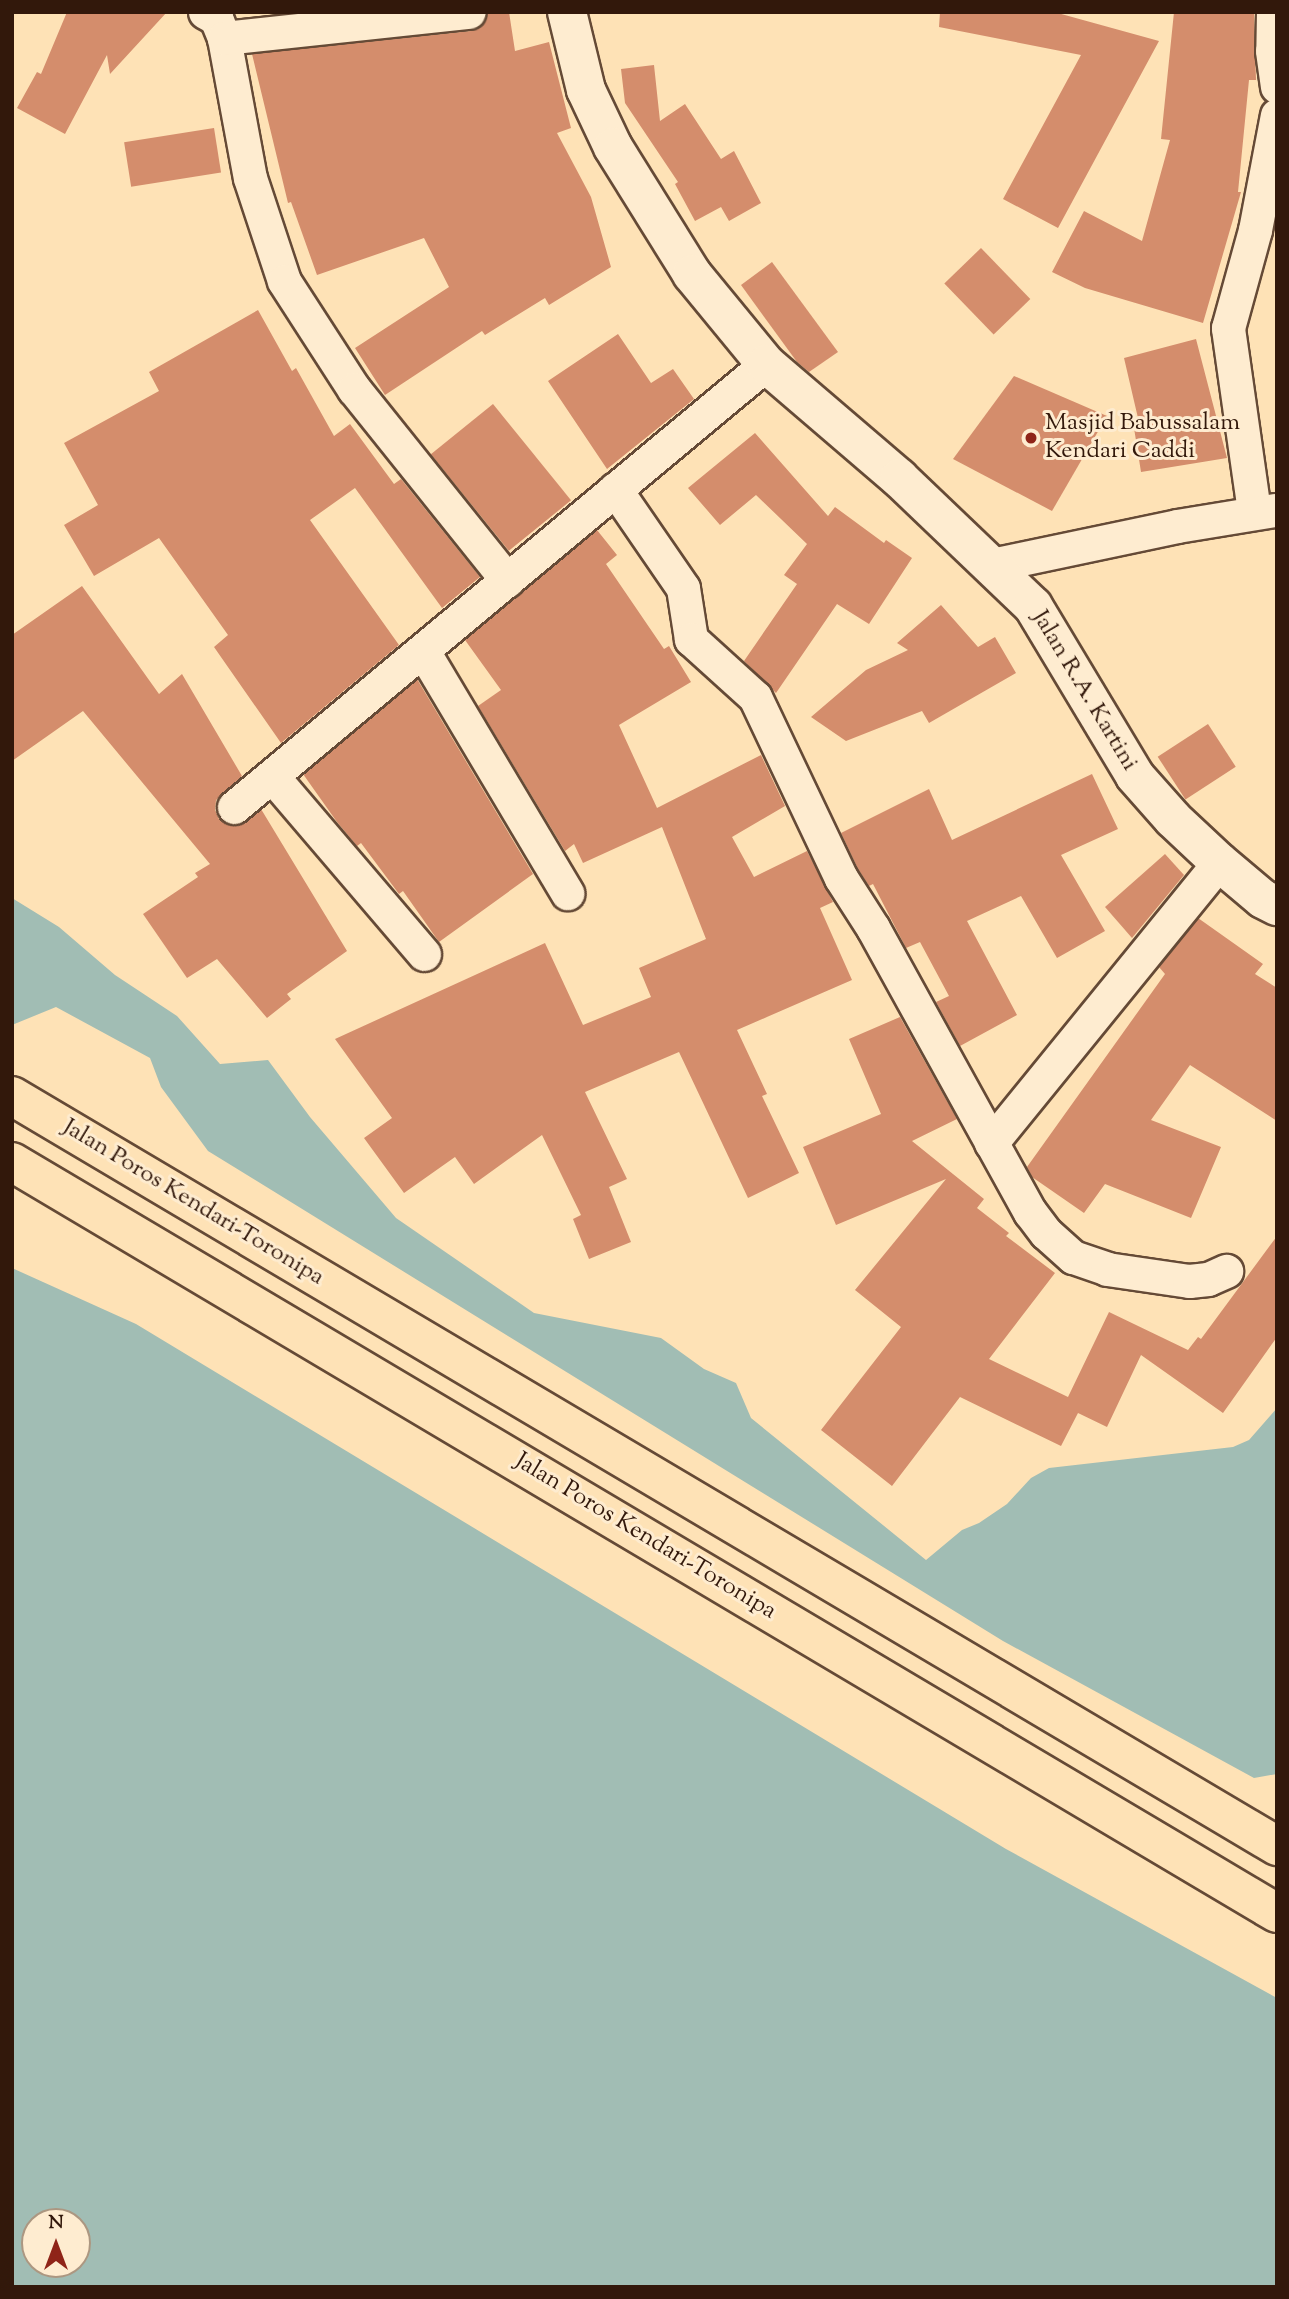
<!DOCTYPE html>
<html>
<head>
<meta charset="utf-8">
<style>
  body { margin:0 }
  #map { position:relative; width:1289px; height:2299px; overflow:hidden; background:#fee2b6; font-family:"Sorts Mill Goudy",serif }
  div>[style] { position:absolute }
  .water>* { inset:0; background:#a1bdb4 }
  .building>* { inset:0; background:#d48d6c; transform-origin:0 0 }
  .roads { filter:drop-shadow(2px 0 #654a36) drop-shadow(-2px 0 #654a36) drop-shadow(0 2px #654a36) drop-shadow(0 -2px #654a36) }
  .minor>* { height:33px; margin:-16.5px; padding:0 16.5px; transform-origin:16.5px; border-radius:16.5px; background:#feecd0 }
  .secondary>* { height:38px; margin:-19px; padding:0 19px; transform-origin:19px; border-radius:19px; background:#feecd0 }
  .primary>* { height:38px; margin:-19px; padding:0 19px; transform-origin:19px; border-radius:19px; background:#fee2b6 }
  .dots>* { width:19px; height:19px; translate:-50% -50%; box-sizing:border-box; border:4px solid #feecd0; border-radius:50% }
  span { translate:-50% -50%; white-space:nowrap; text-align:center; line-height:1.15; -webkit-text-stroke:6px #feecd0; paint-order:stroke }
  .poi-label { font-size:24px; color:#32180b }
  .left { translate:0 -50%; text-align:left }
  .street-label { font-size:24px; color:#32180b }
  .frame { position:absolute; inset:0; border:14px solid #32180b; pointer-events:none }
  .north { position:absolute; left:21px; top:2208px; width:70px; height:70px; box-sizing:border-box; background:#feecd0; border:2px solid #ac9781; border-radius:50%; rotate:0deg; font-size:19px; font-weight:700; line-height:28px; text-align:center; color:#32180b }
  .north::after { content:''; display:block; margin:auto; width:24px; height:32px; background:#8f2418; clip-path:polygon(50% 0,100% 100%,50% 72%,0 100%) }
</style>
</head>
<body>
<div id="map">
  <div class="water">
    <div style="clip-path:polygon(12px 898px,59px 927px,115px 975px,177px 1016px,220px 1064px,268px 1060px,310px 1117px,396px 1218px,534px 1313px,661px 1338px,704px 1369px,736px 1383px,751px 1418px,926px 1560px,962px 1530px,979px 1523px,1007px 1504px,1031px 1478px,1049px 1468px,1233px 1447px,1249px 1440px,1277px 1408px,1277px 1774px,1254px 1778px,1003px 1641px,208px 1151px,161px 1087px,150px 1058px,56px 1007px,12px 1025px)"></div>
    <div style="clip-path:polygon(evenodd,12px 1268px,136px 1324px,1006px 1849px,1277px 1998px,1277px 2287px,12px 2287px,12px 1268px,35px 2222px,77px 2222px,77px 2264px,35px 2264px,35px 2222px)"></div>
  </div>
  <div class="building">
    <div style="clip-path:polygon(67px 12px,167px 12px,110px 74px,107px 55px,65px 134px,17px 108px,37px 72px,41px 74px)"></div>
    <div style="clip-path:polygon(509px 12px,515px 51px,549px 42px,571px 128px,557px 133px,591px 197px,611px 267px,549px 305px,545px 298px,485px 335px,482px 331px,385px 395px,355px 348px,449px 287px,424px 238px,317px 275px,291px 202px,288px 203px,252px 54px,471px 31px,481px 27px,488px 14px)"></div>
    <div style="clip-path:polygon(940px 12px,1054px 12px,1159px 41px,1058px 228px,1003px 199px,1081px 55px,939px 27px)"></div>
    <div style="clip-path:polygon(1174px 12px,1254px 13px,1256px 80px,1249px 80px,1238px 192px,1241px 192px,1203px 323px,1085px 288px,1052px 272px,1084px 211px,1142px 241px,1170px 140px,1161px 139px)"></div>
    <div style="clip-path:polygon(654px 65px,660px 121px,685px 104px,721px 159px,734px 151px,761px 203px,729px 221px,721px 207px,695px 221px,675px 184px,678px 182px,625px 103px,621px 69px)"></div>
    <div style="left:214px;top:128px;width:45px;height:91px;rotate:81deg"></div>
    <div style="left:981px;top:248px;width:71px;height:51px;rotate:46deg"></div>
    <div style="clip-path:polygon(772px 262px,838px 352px,809px 372px,797px 362px,741px 285px)"></div>
    <div style="clip-path:polygon(258px 310px,292px 371px,296px 368px,334px 436px,350px 424px,394px 484px,401px 479px,480px 577px,442px 608px,355px 488px,310px 520px,399px 645px,281px 743px,214px 647px,228px 635px,159px 538px,94px 576px,64px 525px,98px 505px,64px 443px,159px 391px,149px 372px)"></div>
    <div style="clip-path:polygon(618px 334px,651px 383px,673px 369px,694px 399px,607px 469px,548px 381px)"></div>
    <div style="clip-path:polygon(1196px 339px,1227px 458px,1141px 472px,1134px 428px,1141px 431px,1124px 358px)"></div>
    <div style="clip-path:polygon(1014px 376px,1107px 416px,1052px 511px,953px 459px)"></div>
    <div style="left:493px;top:404px;width:124px;height:80px;rotate:51deg"></div>
    <div style="clip-path:polygon(755px 433px,828px 516px,835px 507px,884px 543px,886px 540px,912px 558px,869px 624px,837px 604px,776px 693px,744px 661px,797px 584px,784px 575px,807px 544px,756px 495px,720px 525px,688px 488px)"></div>
    <div style="clip-path:polygon(597px 530px,617px 555px,606px 564px,664px 649px,669px 646px,691px 682px,619px 725px,657px 808px,761px 755px,785px 806px,732px 837px,754px 877px,807px 851px,833px 902px,820px 908px,852px 980px,737px 1030px,767px 1094px,762px 1096px,799px 1173px,748px 1198px,679px 1052px,585px 1092px,627px 1179px,609px 1187px,631px 1242px,589px 1259px,573px 1219px,581px 1215px,542px 1135px,474px 1184px,455px 1157px,404px 1193px,364px 1138px,392px 1118px,335px 1039px,545px 943px,583px 1025px,651px 997px,639px 968px,706px 939px,662px 827px,583px 863px,574px 844px,565px 851px,478px 706px,501px 690px,465px 640px)"></div>
    <div style="clip-path:polygon(82px 586px,159px 694px,182px 674px,242px 776px,216px 800px,215px 810px,219px 819px,228px 825px,238px 826px,261px 809px,347px 951px,287px 994px,291px 999px,267px 1018px,217px 959px,187px 978px,143px 914px,198px 877px,195px 873px,210px 864px,83px 711px,12px 761px,12px 635px)"></div>
    <div style="clip-path:polygon(941px 605px,978px 647px,995px 637px,1016px 673px,929px 723px,922px 711px,846px 741px,811px 717px,866px 670px,908px 650px,897px 643px)"></div>
    <div style="clip-path:polygon(417px 679px,533px 874px,439px 942px,403px 891px,399px 894px,361px 843px,357px 846px,337px 822px,303px 774px)"></div>
    <div style="left:1208px;top:724px;width:51px;height:60px;rotate:57deg"></div>
    <div style="clip-path:polygon(1092px 774px,1118px 829px,1061px 855px,1105px 931px,1057px 958px,1021px 896px,967px 921px,1017px 1015px,960px 1046px,936px 1002px,949px 996px,920px 942px,906px 948px,873px 884px,869px 886px,858px 869px,841px 833px,929px 789px,952px 840px)"></div>
    <div style="clip-path:polygon(1165px 854px,1184px 875px,1132px 938px,1105px 907px)"></div>
    <div style="clip-path:polygon(1198px 918px,1263px 964px,1255px 974px,1277px 988px,1277px 1121px,1190px 1065px,1151px 1120px,1221px 1147px,1191px 1218px,1105px 1184px,1084px 1213px,1032px 1177px,1027px 1167px,1165px 974px,1159px 967px)"></div>
    <div style="clip-path:polygon(900px 1017px,957px 1119px,912px 1141px,984px 1199px,977px 1208px,1009px 1233px,1006px 1236px,1055px 1273px,989px 1359px,1068px 1397px,1109px 1312px,1188px 1350px,1198px 1337px,1201px 1339px,1277px 1236px,1277px 1337px,1223px 1413px,1141px 1355px,1107px 1427px,1078px 1413px,1061px 1446px,960px 1397px,892px 1486px,821px 1430px,901px 1327px,855px 1290px,946px 1179px,836px 1225px,803px 1147px,881px 1114px,849px 1039px)"></div>
  </div>
  <div class="roads">
    <div class="minor">
      <div style="left:205px;top:12px;width:13px;rotate:29deg"></div>
      <div style="left:216px;top:18px;width:22px;rotate:68deg"></div>
      <div style="left:224px;top:38px;width:142px;rotate:79.5deg"></div>
      <div style="left:250px;top:178px;width:108px;rotate:71.7deg"></div>
      <div style="left:284px;top:281px;width:129px;rotate:57.1deg"></div>
      <div style="left:354px;top:389px;width:245px;rotate:51.3deg"></div>
      <div style="left:1273px;top:12px;width:39px;rotate:91deg"></div>
      <div style="left:1272px;top:51px;width:36px;rotate:82deg"></div>
      <div style="left:224px;top:38px;width:246px;rotate:-6.1deg"></div>
      <div style="left:615px;top:489px;width:120px;rotate:55.5deg"></div>
      <div style="left:683px;top:588px;width:52px;rotate:81.1deg"></div>
      <div style="left:691px;top:639px;width:86px;rotate:42.2deg"></div>
      <div style="left:755px;top:697px;width:200px;rotate:64.6deg"></div>
      <div style="left:841px;top:878px;width:59px;rotate:57.4deg"></div>
      <div style="left:873px;top:928px;width:325px;rotate:61.1deg"></div>
      <div style="left:1030px;top:1212px;width:26px;rotate:53deg"></div>
      <div style="left:1046px;top:1233px;width:36px;rotate:42deg"></div>
      <div style="left:1073px;top:1257px;width:36px;rotate:19deg"></div>
      <div style="left:1107px;top:1269px;width:83px;rotate:8.3deg"></div>
      <div style="left:1189px;top:1281px;width:19px;rotate:-6deg"></div>
      <div style="left:1208px;top:1279px;width:20px;rotate:-24deg"></div>
      <div style="left:1254px;top:511px;width:185px;rotate:-98.1deg"></div>
      <div style="left:1228px;top:328px;width:102px;rotate:-74.6deg"></div>
      <div style="left:1255px;top:230px;width:117px;rotate:-79.2deg"></div>
      <div style="left:992px;top:565px;width:189px;rotate:-11.9deg"></div>
      <div style="left:1177px;top:526px;width:99px;rotate:-9.3deg"></div>
      <div style="left:423px;top:651px;width:282px;rotate:59.2deg"></div>
      <div style="left:272px;top:776px;width:234px;rotate:49.5deg"></div>
      <div style="left:234px;top:807px;width:692px;rotate:-39.78deg"></div>
      <div style="left:991px;top:1143px;width:362px;rotate:-50.9deg"></div>
    </div>
    <div class="secondary">
      <div style="left:567px;top:12px;width:80px;rotate:76.3deg"></div>
      <div style="left:586px;top:90px;width:63px;rotate:64.7deg"></div>
      <div style="left:613px;top:147px;width:150px;rotate:58.1deg"></div>
      <div style="left:692px;top:274px;width:117px;rotate:50.6deg"></div>
      <div style="left:766px;top:364px;width:175px;rotate:40.6deg"></div>
      <div style="left:899px;top:478px;width:185px;rotate:43.7deg"></div>
      <div style="left:1033px;top:606px;width:198px;rotate:59deg"></div>
      <div style="left:1135px;top:776px;width:57px;rotate:48.5deg"></div>
      <div style="left:1173px;top:819px;width:63px;rotate:43.1deg"></div>
      <div style="left:1219px;top:862px;width:57px;rotate:40.1deg"></div>
      <div style="left:1263px;top:899px;width:16px;rotate:27deg"></div>
    </div>
    <div class="primary">
      <div style="left:12px;top:1096px;width:1471px;rotate:30.66deg"></div>
      <div style="left:12px;top:1162px;width:1471px;rotate:30.7deg"></div>
    </div>
  </div>
  <div class="dots">
    <div style="left:1031px;top:438px;background:#8f2418"></div>
  </div>
  <div class="poi-label">
    <span class="left" style="left:1045px;top:438px">Masjid Babussalam<br>Kendari Caddi</span>
  </div>
  <div class="street-label">
    <span style="left:1084px;top:691px;rotate:59deg">Jalan R.A. Kartini</span>
    <span style="left:193px;top:1203px;rotate:31deg">Jalan Poros Kendari-Toronipa</span>
    <span style="left:645px;top:1537px;rotate:31deg">Jalan Poros Kendari-Toronipa</span>
  </div>
  <div class="frame"></div>
  <div class="north">N</div>
</div>
</body>
</html>
